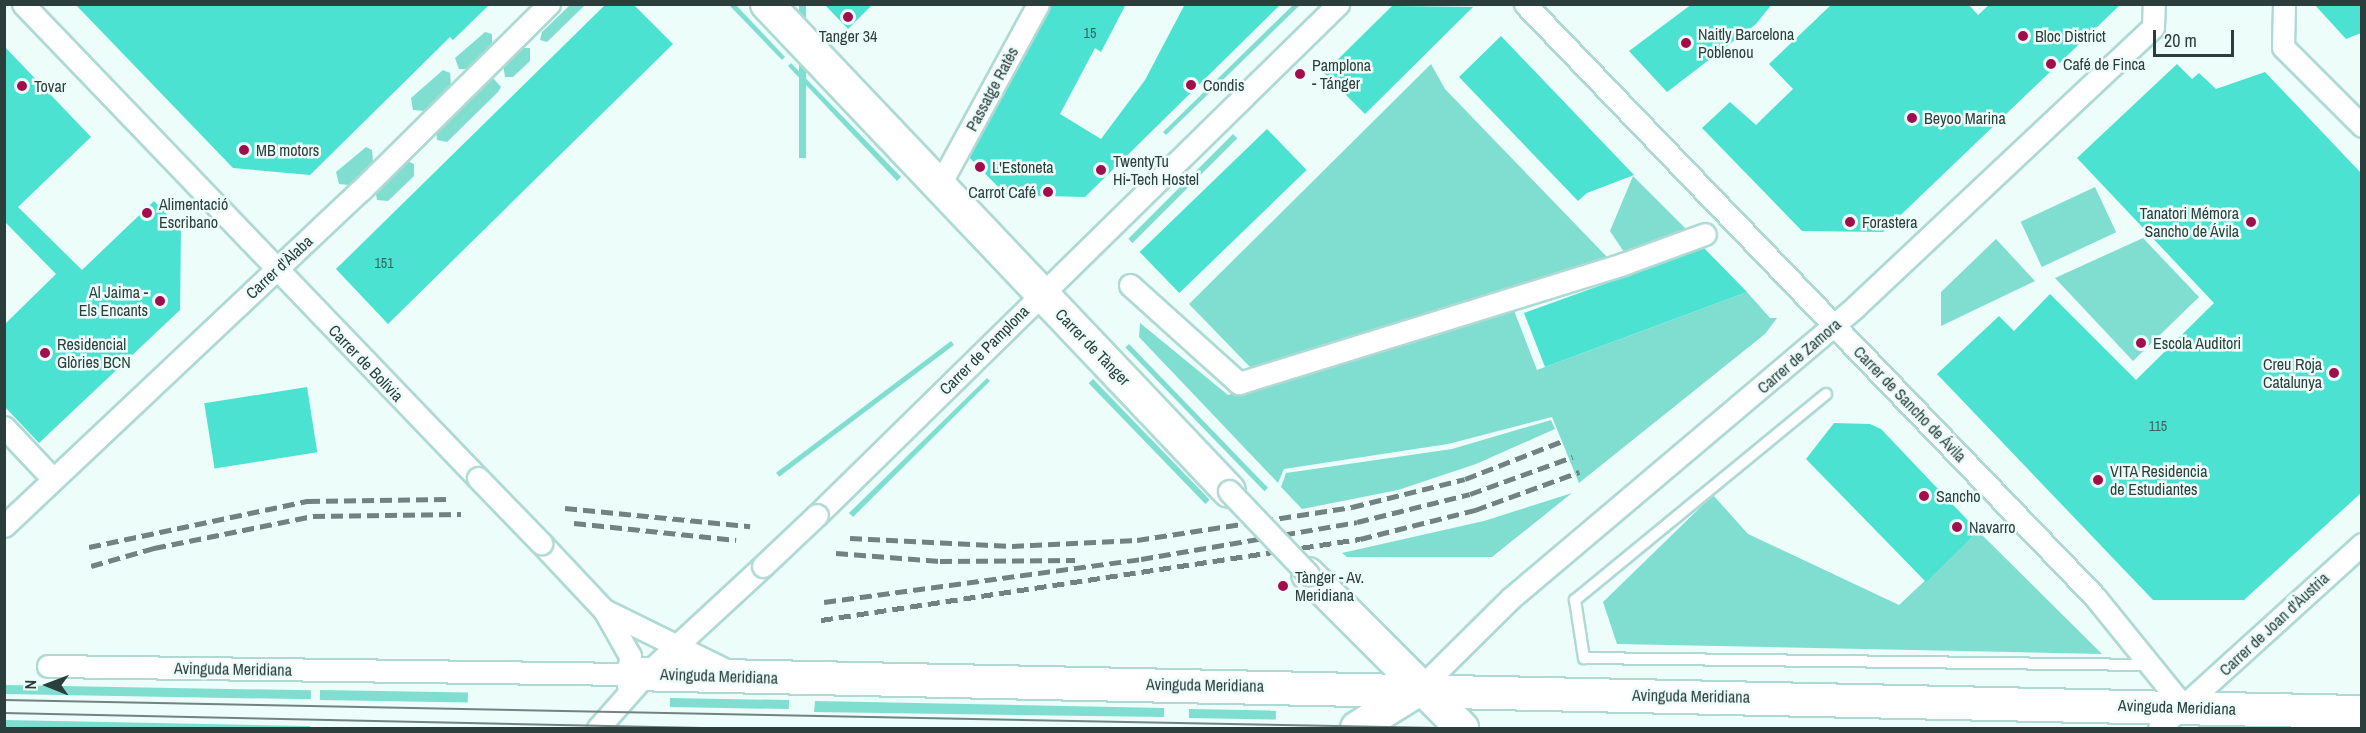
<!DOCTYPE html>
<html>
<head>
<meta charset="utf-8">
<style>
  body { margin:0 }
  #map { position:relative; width:2366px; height:733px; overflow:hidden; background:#ecfdfa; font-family:"Archivo Narrow",sans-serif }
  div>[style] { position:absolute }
  .green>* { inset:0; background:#80ded1; transform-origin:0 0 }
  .building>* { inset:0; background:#4be2d1; transform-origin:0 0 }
  .roads { filter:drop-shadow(2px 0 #aedad3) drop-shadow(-2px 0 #aedad3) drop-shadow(0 2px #aedad3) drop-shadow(0 -2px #aedad3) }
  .lane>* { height:10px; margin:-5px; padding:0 5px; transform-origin:5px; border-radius:5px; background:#fff }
  .street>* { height:21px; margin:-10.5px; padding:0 10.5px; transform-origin:10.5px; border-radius:10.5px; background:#fff }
  .secondary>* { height:32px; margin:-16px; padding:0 16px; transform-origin:16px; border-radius:16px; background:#fff }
  .tram>* { height:1.5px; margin:-0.75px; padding:0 0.75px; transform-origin:0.75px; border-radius:0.75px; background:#718380 }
  .rail>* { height:4.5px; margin-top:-2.25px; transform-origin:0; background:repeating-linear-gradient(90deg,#718380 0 12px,transparent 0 18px) }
  .bridges { filter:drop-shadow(2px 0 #aedad3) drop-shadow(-2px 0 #aedad3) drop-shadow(0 2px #aedad3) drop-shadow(0 -2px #aedad3) }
  .street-bridge>* { height:21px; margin:-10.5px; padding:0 10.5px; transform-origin:10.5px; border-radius:10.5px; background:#fff }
  .dots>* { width:16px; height:16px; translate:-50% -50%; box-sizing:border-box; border:3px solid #ecfdfa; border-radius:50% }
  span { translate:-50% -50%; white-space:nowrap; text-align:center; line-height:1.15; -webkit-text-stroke:5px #ecfdfa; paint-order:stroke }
  .number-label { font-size:14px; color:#346760 }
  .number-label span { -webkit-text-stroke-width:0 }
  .poi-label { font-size:16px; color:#2c3e3b }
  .left { translate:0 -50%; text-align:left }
  .right { translate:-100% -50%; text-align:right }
  .street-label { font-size:16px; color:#2c3e3b }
  .frame { position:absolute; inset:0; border:6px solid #2c3e3b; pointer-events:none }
  .north { position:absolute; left:18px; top:655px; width:60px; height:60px; -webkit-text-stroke:4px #ecfdfa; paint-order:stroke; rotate:271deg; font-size:16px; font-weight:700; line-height:24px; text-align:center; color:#2c3e3b }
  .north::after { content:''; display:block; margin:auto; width:21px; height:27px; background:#2c3e3b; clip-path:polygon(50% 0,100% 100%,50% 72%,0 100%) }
  .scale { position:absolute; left:2153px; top:30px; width:81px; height:27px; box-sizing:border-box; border:3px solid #2c3e3b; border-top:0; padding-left:8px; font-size:18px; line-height:21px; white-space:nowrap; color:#2c3e3b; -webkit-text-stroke:4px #ecfdfa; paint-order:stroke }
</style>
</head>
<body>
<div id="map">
  <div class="green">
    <div style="clip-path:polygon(571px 4px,585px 5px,547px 42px,540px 40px,542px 32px)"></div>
    <div style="clip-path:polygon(736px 5px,785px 57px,782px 60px,730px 6px)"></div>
    <div style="left:799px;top:5px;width:7px;height:153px"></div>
    <div style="clip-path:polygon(1293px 5px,1300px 5px,1166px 135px,1163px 132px)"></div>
    <div style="clip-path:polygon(485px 32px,492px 34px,492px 46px,468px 69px,459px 69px,455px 58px)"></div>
    <div style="clip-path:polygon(520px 48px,530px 48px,530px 61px,513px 77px,505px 77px,503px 64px)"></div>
    <div style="clip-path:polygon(791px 63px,901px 177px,897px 181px,788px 66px)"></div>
    <div style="clip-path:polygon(1431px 64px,1445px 89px,1608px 258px,1251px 368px,1189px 304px)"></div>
    <div style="clip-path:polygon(443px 70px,450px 73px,451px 85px,425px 111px,413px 110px,411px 98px)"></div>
    <div style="clip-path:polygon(493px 78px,501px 87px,498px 92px,447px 142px,437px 140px,436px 129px)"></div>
    <div style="left:1233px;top:134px;width:6px;height:148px;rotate:45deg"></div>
    <div style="clip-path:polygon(366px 147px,372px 150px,373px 162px,349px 185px,339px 184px,336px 172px)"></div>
    <div style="clip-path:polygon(407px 161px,414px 164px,414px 176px,388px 201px,377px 200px,375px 188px)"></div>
    <div style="clip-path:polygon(1633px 176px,1687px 230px,1624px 252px,1610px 231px)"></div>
    <div style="left:2095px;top:187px;width:50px;height:82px;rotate:65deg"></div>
    <div style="clip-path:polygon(2143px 238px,2199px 297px,2133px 361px,2055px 278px)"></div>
    <div style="clip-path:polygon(1996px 239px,2035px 281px,1941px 326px,1941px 292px)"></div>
    <div style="clip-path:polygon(1747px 292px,1770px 318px,1777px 318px,1765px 334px,1579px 483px,1552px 417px,1448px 444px,1284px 469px,1278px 483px,1139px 337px,1140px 323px,1228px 395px,1513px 308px,1537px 370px)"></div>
    <div style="left:951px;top:341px;width:5px;height:219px;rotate:53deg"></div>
    <div style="left:1129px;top:344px;width:200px;height:5px;rotate:46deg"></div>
    <div style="clip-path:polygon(987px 378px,990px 381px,853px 517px,849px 513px)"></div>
    <div style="left:1093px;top:379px;width:168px;height:6px;rotate:46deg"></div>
    <div style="clip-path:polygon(1551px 420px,1555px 429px,1476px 464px,1398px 490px,1302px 509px,1281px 487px,1286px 473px,1452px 449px)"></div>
    <div style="clip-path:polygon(1572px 493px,1492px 557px,1347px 557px,1342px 553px,1484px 521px)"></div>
    <div style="clip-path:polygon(1713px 495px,1748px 534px,1899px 605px,1978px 531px,2102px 654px,1617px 644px,1603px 602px)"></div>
    <div style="left:5px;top:685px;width:306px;height:9px;rotate:1deg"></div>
    <div style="left:320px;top:690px;width:148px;height:10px;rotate:1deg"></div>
    <div style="left:670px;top:698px;width:119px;height:9px;rotate:1deg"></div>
    <div style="clip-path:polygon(815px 701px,1164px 708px,1164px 717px,814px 712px)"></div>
    <div style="left:1189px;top:709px;width:87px;height:9px;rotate:1deg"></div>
    <div style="clip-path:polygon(5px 720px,310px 726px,310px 728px,5px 728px)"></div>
  </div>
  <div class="building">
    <div style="clip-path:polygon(75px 4px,490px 4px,453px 40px,450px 37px,310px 175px,233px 168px)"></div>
    <div style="clip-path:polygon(606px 4px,633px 4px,673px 44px,388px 324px,336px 269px)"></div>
    <div style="clip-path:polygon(824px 4px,873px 4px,848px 29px)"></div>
    <div style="clip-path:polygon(1051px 4px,1126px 4px,1101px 52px,1095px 48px,1060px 114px,1101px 139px,1145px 80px,1185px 4px,1281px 4px,1085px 197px,1006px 195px,969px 157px)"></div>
    <div style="clip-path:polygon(1692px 4px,1772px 4px,1756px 24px,1667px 92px,1629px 51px)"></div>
    <div style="clip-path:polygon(1832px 4px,1968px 4px,1978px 15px,1990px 4px,2121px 4px,1883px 232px,1802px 231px,1702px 128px,1730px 102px,1756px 125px,1762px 119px,1793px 89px,1769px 64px)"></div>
    <div style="clip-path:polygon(2314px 4px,2361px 4px,2361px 33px,2346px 39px)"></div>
    <div style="clip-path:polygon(1392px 6px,1473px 7px,1365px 114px,1324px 73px)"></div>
    <div style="clip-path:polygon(1501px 36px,1634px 175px,1587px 193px,1578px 201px,1459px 77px)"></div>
    <div style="clip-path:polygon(4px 46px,91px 137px,18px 207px,82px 270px,154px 201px,181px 229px,180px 310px,39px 443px,4px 406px,4px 325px,56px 274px,4px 221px)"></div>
    <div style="clip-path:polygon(2177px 64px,2192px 79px,2199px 73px,2216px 89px,2265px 72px,2361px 173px,2361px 493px,2244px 600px,2153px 600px,1937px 374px,1999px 316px,2014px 331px,2050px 294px,2136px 380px,2214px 303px,2077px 158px)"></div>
    <div style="left:1267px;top:129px;width:57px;height:177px;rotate:46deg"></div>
    <div style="clip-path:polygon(1704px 248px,1747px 292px,1545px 367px,1524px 313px)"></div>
    <div style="left:307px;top:387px;width:66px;height:104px;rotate:81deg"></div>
    <div style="clip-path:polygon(1834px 423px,1870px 424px,1881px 429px,1978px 531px,1926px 582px,1806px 459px)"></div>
  </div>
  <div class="roads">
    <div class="lane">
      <div style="left:1826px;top:394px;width:325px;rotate:140.6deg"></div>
      <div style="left:1575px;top:600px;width:59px;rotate:81.2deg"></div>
      <div style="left:1584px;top:658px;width:567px;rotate:0.71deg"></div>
    </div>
    <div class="street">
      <div style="left:23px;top:4px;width:657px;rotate:46.17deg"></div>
      <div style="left:1525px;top:4px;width:823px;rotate:46.13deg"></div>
      <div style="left:2095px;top:597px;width:143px;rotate:51deg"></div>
      <div style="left:2284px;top:4px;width:43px;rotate:91.3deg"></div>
      <div style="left:2283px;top:47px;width:112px;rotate:45deg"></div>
      <div style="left:946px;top:173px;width:192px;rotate:-61.4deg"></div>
      <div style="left:1130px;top:285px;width:147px;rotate:42deg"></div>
      <div style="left:1239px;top:383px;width:402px;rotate:-17.2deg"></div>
      <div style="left:1623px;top:264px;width:87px;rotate:-20.1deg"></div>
      <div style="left:4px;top:427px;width:70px;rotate:46.7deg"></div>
      <div style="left:817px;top:515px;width:730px;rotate:-44.44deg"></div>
      <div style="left:4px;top:526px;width:489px;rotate:-43.3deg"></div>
      <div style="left:360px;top:191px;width:266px;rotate:-44.7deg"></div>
      <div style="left:541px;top:543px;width:92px;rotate:46.8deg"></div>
      <div style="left:604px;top:610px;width:143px;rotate:26.2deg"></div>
      <div style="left:604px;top:610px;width:53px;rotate:60.5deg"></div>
      <div style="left:630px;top:656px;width:30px;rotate:94deg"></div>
      <div style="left:48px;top:666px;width:583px;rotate:0.79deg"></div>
      <div style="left:1419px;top:689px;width:129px;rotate:-44.7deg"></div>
      <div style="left:1511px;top:598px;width:451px;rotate:-40.2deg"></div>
      <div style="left:1855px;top:307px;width:409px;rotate:-43.2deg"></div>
      <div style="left:2153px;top:27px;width:23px;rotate:-88deg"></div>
      <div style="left:598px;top:728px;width:72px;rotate:-48.4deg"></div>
      <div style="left:646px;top:674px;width:159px;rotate:-42.7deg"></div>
      <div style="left:2159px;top:728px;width:274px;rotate:-42.2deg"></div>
    </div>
    <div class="secondary">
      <div style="left:767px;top:4px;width:671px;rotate:46.51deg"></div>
      <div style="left:1308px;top:574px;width:218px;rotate:45deg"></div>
      <div style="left:631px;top:674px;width:1731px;rotate:1.26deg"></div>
      <div style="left:1357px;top:728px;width:72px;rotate:-31.9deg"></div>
    </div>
  </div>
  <div class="tram">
    <div style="left:4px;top:700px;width:1435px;rotate:1.12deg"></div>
    <div style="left:4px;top:713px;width:699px;rotate:1.23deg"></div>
  </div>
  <div class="rail">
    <div style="left:565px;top:508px;width:186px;rotate:5.6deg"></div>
    <div style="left:574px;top:523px;width:163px;rotate:6deg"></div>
    <div style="left:850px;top:538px;width:162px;rotate:2.8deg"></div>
    <div style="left:1012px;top:546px;width:125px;rotate:-2.7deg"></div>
    <div style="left:1137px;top:540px;width:218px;rotate:-8.7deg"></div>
    <div style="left:1352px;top:507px;width:116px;rotate:-13.9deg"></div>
    <div style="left:1465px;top:479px;width:107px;rotate:-21.3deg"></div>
    <div style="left:89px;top:547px;width:224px;rotate:-11.9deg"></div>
    <div style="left:308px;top:501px;width:138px;rotate:-0.8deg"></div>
    <div style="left:836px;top:553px;width:104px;rotate:4.4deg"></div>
    <div style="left:940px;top:561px;width:135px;rotate:-0.4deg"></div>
    <div style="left:91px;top:566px;width:66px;rotate:-15.9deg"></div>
    <div style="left:154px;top:548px;width:162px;rotate:-11.4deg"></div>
    <div style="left:313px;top:516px;width:148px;rotate:-0.8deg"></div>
    <div style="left:824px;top:602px;width:320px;rotate:-7.7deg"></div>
    <div style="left:1141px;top:559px;width:219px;rotate:-9.7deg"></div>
    <div style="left:1357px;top:522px;width:116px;rotate:-13.9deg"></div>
    <div style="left:1470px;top:494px;width:109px;rotate:-19.9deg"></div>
    <div style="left:821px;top:620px;width:545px;rotate:-8.55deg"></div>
    <div style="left:1360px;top:539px;width:119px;rotate:-14.2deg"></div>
    <div style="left:1475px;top:510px;width:111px;rotate:-20.1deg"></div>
  </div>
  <div class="bridges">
    <div class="street-bridge">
      <div style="left:478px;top:478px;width:91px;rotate:45.9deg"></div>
      <div style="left:1229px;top:491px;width:115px;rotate:46.4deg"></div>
      <div style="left:763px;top:566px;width:74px;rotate:-43.4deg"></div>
    </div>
  </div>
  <div class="dots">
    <div style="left:848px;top:17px;background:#a30d4d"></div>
    <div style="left:2023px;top:36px;background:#a30d4d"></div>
    <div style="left:1686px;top:43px;background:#a30d4d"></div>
    <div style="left:2051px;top:64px;background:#a30d4d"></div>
    <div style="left:1300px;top:74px;background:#a30d4d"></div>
    <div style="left:1191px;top:85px;background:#a30d4d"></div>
    <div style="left:22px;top:86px;background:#a30d4d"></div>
    <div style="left:1912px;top:118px;background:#a30d4d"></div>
    <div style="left:244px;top:150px;background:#a30d4d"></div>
    <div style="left:980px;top:167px;background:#a30d4d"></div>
    <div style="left:1101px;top:170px;background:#a30d4d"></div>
    <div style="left:1048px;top:192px;background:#a30d4d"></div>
    <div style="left:147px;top:213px;background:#a30d4d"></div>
    <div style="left:1850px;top:222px;background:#a30d4d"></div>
    <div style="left:2251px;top:222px;background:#a30d4d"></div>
    <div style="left:160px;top:301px;background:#a30d4d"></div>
    <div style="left:2141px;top:343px;background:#a30d4d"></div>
    <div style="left:45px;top:353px;background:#a30d4d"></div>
    <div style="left:2334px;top:373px;background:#a30d4d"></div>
    <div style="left:2098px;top:480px;background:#a30d4d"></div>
    <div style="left:1924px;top:496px;background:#a30d4d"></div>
    <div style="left:1957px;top:527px;background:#a30d4d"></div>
    <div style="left:1283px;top:586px;background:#a30d4d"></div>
  </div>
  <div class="number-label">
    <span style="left:1090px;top:33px">15</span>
    <span style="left:384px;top:263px">151</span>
    <span style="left:2158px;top:426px">115</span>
  </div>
  <div class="poi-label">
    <span class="left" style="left:1698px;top:43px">Naitly Barcelona<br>Poblenou</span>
    <span style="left:848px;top:36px">Tanger 34</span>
    <span class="left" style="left:2035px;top:36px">Bloc District</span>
    <span class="left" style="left:2063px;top:64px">Café de Finca</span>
    <span class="left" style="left:1312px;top:74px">Pamplona<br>- Tánger</span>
    <span class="left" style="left:1203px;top:85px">Condis</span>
    <span class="left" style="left:34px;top:86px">Tovar</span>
    <span class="left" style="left:1924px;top:118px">Beyoo Marina</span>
    <span class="left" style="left:256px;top:150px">MB motors</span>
    <span class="left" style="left:1113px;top:170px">TwentyTu<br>Hi-Tech Hostel</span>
    <span class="left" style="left:992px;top:167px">L'Estoneta</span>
    <span class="right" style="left:1036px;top:192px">Carrot Café</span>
    <span class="left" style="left:159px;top:213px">Alimentació<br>Escribano</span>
    <span class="right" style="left:2239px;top:222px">Tanatori Mémora<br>Sancho de Ávila</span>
    <span class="left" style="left:1862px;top:222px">Forastera</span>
    <span class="right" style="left:148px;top:301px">Al Jaima -<br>Els Encants</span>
    <span class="left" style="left:2153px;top:343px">Escola Auditori</span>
    <span class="left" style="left:57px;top:353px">Residencial<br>Glòries BCN</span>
    <span class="right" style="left:2322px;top:373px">Creu Roja<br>Catalunya</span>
    <span class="left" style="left:2110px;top:480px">VITA Residencia<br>de Estudiantes</span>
    <span class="left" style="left:1936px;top:496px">Sancho</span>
    <span class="left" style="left:1969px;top:527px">Navarro</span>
    <span class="left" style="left:1295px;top:586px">Tànger - Av.<br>Meridiana</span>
  </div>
  <div class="street-label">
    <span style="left:992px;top:89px;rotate:-62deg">Passatge Ratès</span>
    <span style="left:279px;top:267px;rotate:-43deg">Carrer d'Àlaba</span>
    <span style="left:1093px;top:347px;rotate:46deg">Carrer de Tànger</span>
    <span style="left:984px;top:350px;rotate:-45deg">Carrer de Pamplona</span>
    <span style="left:1799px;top:356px;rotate:-41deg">Carrer de Zamora</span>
    <span style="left:366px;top:363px;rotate:46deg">Carrer de Bolívia</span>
    <span style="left:1910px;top:404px;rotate:46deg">Carrer de Sancho de Ávila</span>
    <span style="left:2274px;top:624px;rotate:-43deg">Carrer de Joan d'Àustria</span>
    <span style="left:233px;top:669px;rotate:1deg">Avinguda Meridiana</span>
    <span style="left:719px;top:676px;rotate:2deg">Avinguda Meridiana</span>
    <span style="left:1205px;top:685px;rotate:1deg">Avinguda Meridiana</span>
    <span style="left:1691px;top:696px;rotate:1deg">Avinguda Meridiana</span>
    <span style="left:2177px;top:707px;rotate:2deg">Avinguda Meridiana</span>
  </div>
  <div class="frame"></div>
  <div class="north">N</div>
  <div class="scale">20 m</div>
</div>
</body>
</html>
